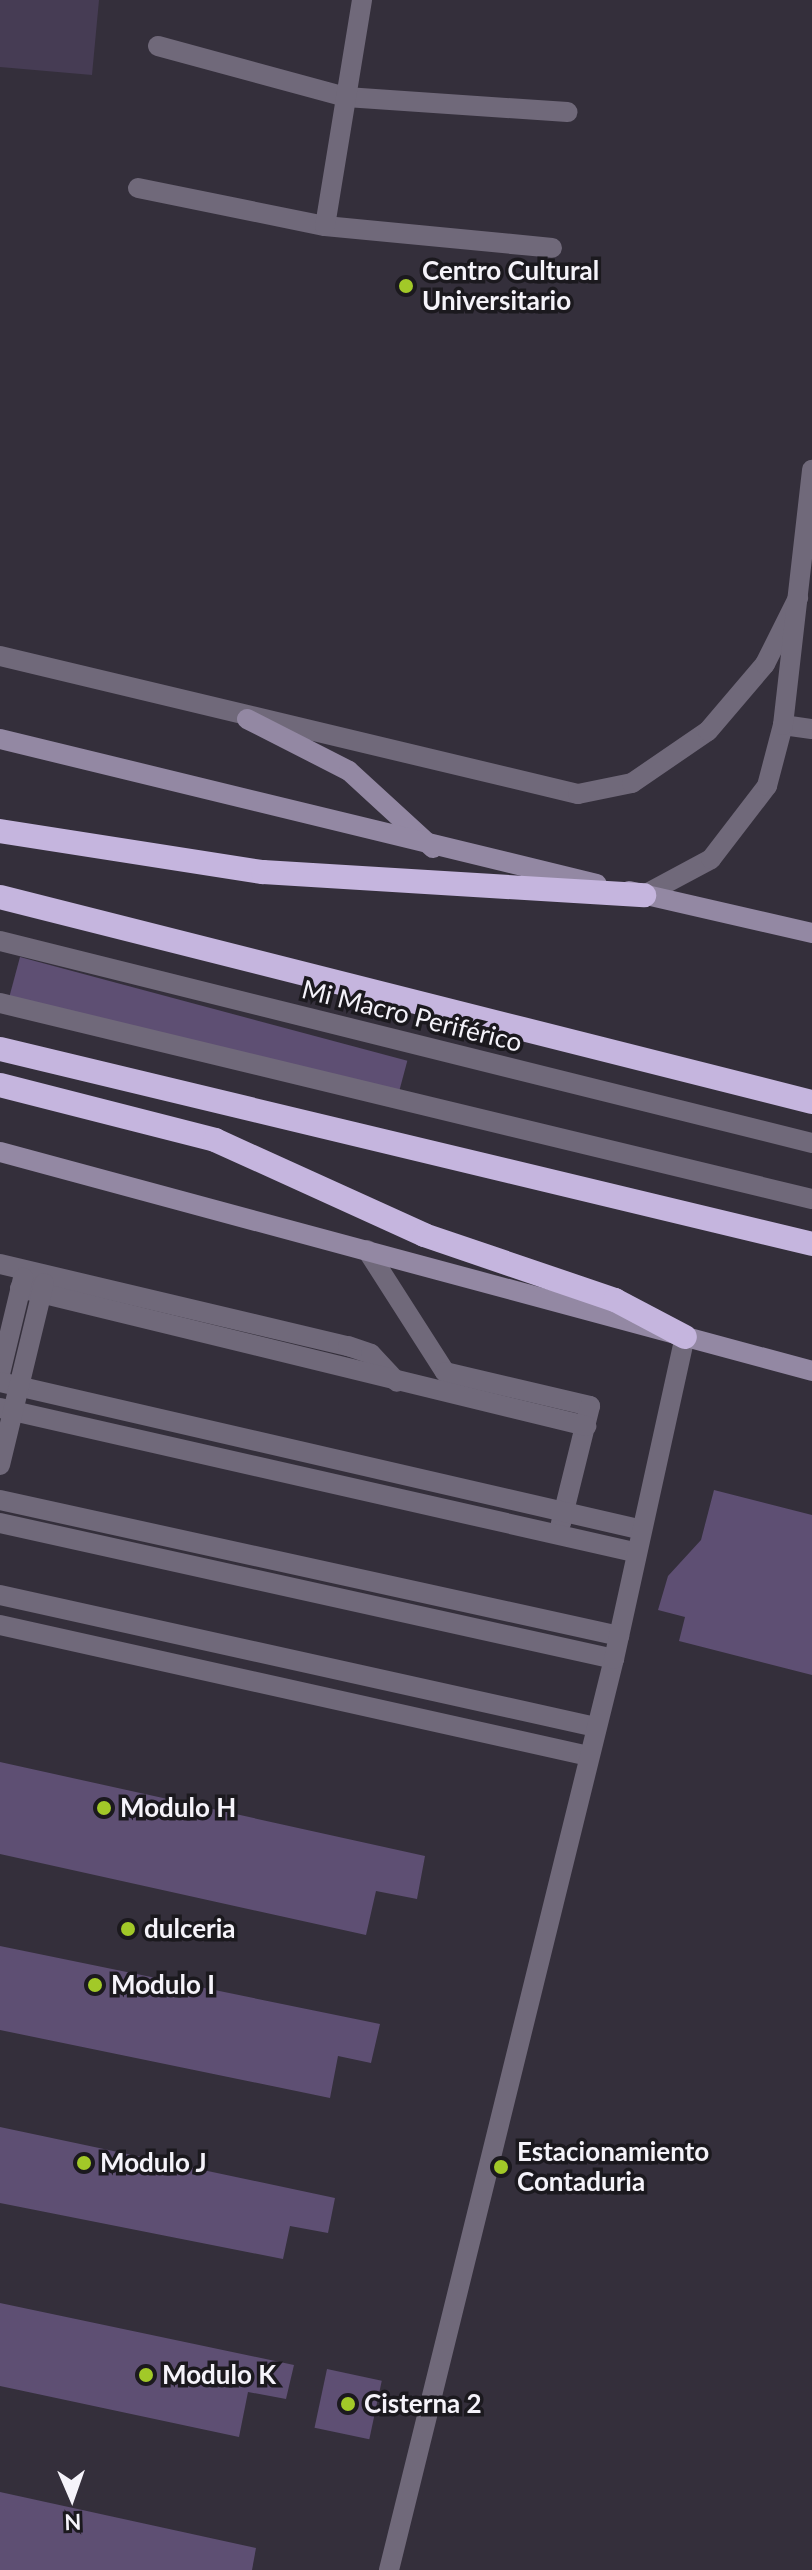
<!DOCTYPE html>
<html>
<head>
<meta charset="utf-8">
<style>
  body { margin:0 }
  #map { position:relative; width:812px; height:2570px; overflow:hidden; background:#342f3b; font-family:Lato,sans-serif }
  div>[style] { position:absolute }
  .green>* { inset:0; background:#463c54 }
  .building>* { inset:0; background:#5e4f73; transform-origin:0 0 }
  .lane>* { height:20px; margin:-10px; padding:0 10px; transform-origin:10px; border-radius:10px; background:#70697a }
  .street>* { height:20px; margin:-10px; padding:0 10px; transform-origin:10px; border-radius:10px; background:#70697a }
  .secondary>* { height:20px; margin:-10px; padding:0 10px; transform-origin:10px; border-radius:10px; background:#9388a3 }
  .highway>* { height:24px; margin:-12px; padding:0 12px; transform-origin:12px; border-radius:12px; background:#c5b5de }
  .dots>* { width:22px; height:22px; translate:-50% -50%; box-sizing:border-box; border:4px solid #1b191e; border-radius:50% }
  span { translate:-50% -50%; white-space:nowrap; text-align:center; line-height:1.15; -webkit-text-stroke:7px #1b191e; paint-order:stroke }
  .poi-label { font-size:26px; color:#f5f3fa; font-weight:700 }
  .left { translate:0 -50%; text-align:left }
  .street-label { font-size:26px; color:#f5f3fa }
  .north { position:absolute; left:32px; top:2458px; width:80px; height:80px; -webkit-text-stroke:6px #1b191e; paint-order:stroke; rotate:178deg; font-size:22px; font-weight:700; line-height:32px; text-align:center; color:#f5f3fa }
  .north::after { content:''; display:block; margin:auto; width:28px; height:36px; background:#f5f3fa; clip-path:polygon(50% 0,100% 100%,50% 72%,0 100%) }
</style>
</head>
<body>
<div id="map">
  <div class="green">
    <div style="clip-path:polygon(0 0,99px 0,92px 75px,0 67px)"></div>
  </div>
  <div class="building">
    <div style="left:20px;top:957px;width:401px;height:44px;rotate:15deg"></div>
    <div style="clip-path:polygon(714px 1490px,812px 1515px,812px 1675px,679px 1641px,685px 1617px,658px 1610px,668px 1576px,701px 1540px)"></div>
    <div style="clip-path:polygon(0 1762px,425px 1856px,417px 1899px,376px 1891px,366px 1935px,0 1854px)"></div>
    <div style="clip-path:polygon(0 1946px,380px 2024px,371px 2063px,338px 2056px,330px 2098px,0 2030px)"></div>
    <div style="clip-path:polygon(0 2127px,335px 2198px,328px 2233px,290px 2226px,283px 2259px,0 2203px)"></div>
    <div style="clip-path:polygon(0 2303px,294px 2365px,286px 2399px,248px 2392px,239px 2437px,0 2386px)"></div>
    <div style="left:327px;top:2369px;width:56px;height:60px;rotate:12deg"></div>
    <div style="clip-path:polygon(0 2492px,256px 2548px,252px 2570px,0 2570px)"></div>
  </div>
  <div class="lane">
    <div style="left:158px;top:46px;width:195px;rotate:15.2deg"></div>
    <div style="left:346px;top:97px;width:222px;rotate:3.9deg"></div>
    <div style="left:138px;top:188px;width:191px;rotate:11.5deg"></div>
    <div style="left:325px;top:226px;width:228px;rotate:5.5deg"></div>
    <div style="left:325px;top:226px;width:229px;rotate:-80.7deg"></div>
    <div style="left:0;top:941px;width:837px;rotate:13.97deg"></div>
    <div style="left:0;top:1003px;width:835px;rotate:13.57deg"></div>
    <div style="left:367px;top:1250px;width:145px;rotate:57.4deg"></div>
    <div style="left:445px;top:1372px;width:149px;rotate:13.2deg"></div>
    <div style="left:590px;top:1406px;width:121px;rotate:103.9deg"></div>
    <div style="left:0;top:1264px;width:358px;rotate:13.3deg"></div>
    <div style="left:348px;top:1346px;width:24px;rotate:19deg"></div>
    <div style="left:371px;top:1354px;width:38px;rotate:47deg"></div>
    <div style="left:20px;top:1288px;width:583px;rotate:13.7deg"></div>
    <div style="left:0;top:1374px;width:99px;rotate:-76.5deg"></div>
    <div style="left:0;top:1382px;width:655px;rotate:12.97deg"></div>
    <div style="left:0;top:1408px;width:650px;rotate:12.8deg"></div>
    <div style="left:0;top:1465px;width:187px;rotate:-76.4deg"></div>
    <div style="left:0;top:1500px;width:634px;rotate:12.39deg"></div>
    <div style="left:0;top:1523px;width:629px;rotate:12.49deg"></div>
    <div style="left:0;top:1595px;width:610px;rotate:12.49deg"></div>
    <div style="left:0;top:1625px;width:603px;rotate:12.54deg"></div>
  </div>
  <div class="street">
    <div style="left:0;top:656px;width:594px;rotate:13.43deg"></div>
    <div style="left:578px;top:794px;width:55px;rotate:-11.5deg"></div>
    <div style="left:632px;top:783px;width:92px;rotate:-34.4deg"></div>
    <div style="left:708px;top:731px;width:88px;rotate:-49.6deg"></div>
    <div style="left:765px;top:664px;width:74px;rotate:-63.4deg"></div>
    <div style="left:783px;top:725px;width:29px;rotate:8deg"></div>
    <div style="left:644px;top:895px;width:76px;rotate:-28.2deg"></div>
    <div style="left:711px;top:859px;width:92px;rotate:-52.5deg"></div>
    <div style="left:767px;top:786px;width:63px;rotate:-75.3deg"></div>
    <div style="left:783px;top:725px;width:257px;rotate:-83.5deg"></div>
    <div style="left:389px;top:2570px;width:938px;rotate:-76.13deg"></div>
    <div style="left:614px;top:1659px;width:330px;rotate:-77.6deg"></div>
  </div>
  <div class="secondary">
    <div style="left:247px;top:719px;width:114px;rotate:27deg"></div>
    <div style="left:349px;top:771px;width:114px;rotate:42.5deg"></div>
    <div style="left:0;top:739px;width:614px;rotate:13.65deg"></div>
    <div style="left:629px;top:891px;width:188px;rotate:12.9deg"></div>
    <div style="left:0;top:1152px;width:841px;rotate:15.09deg"></div>
  </div>
  <div class="highway">
    <div style="left:0;top:831px;width:266px;rotate:8.9deg"></div>
    <div style="left:263px;top:872px;width:382px;rotate:3.5deg"></div>
    <div style="left:0;top:897px;width:837px;rotate:14.17deg"></div>
    <div style="left:0;top:1049px;width:835px;rotate:13.5deg"></div>
    <div style="left:0;top:1085px;width:222px;rotate:14.3deg"></div>
    <div style="left:215px;top:1140px;width:230px;rotate:24.4deg"></div>
    <div style="left:424px;top:1235px;width:202px;rotate:18.8deg"></div>
    <div style="left:615px;top:1300px;width:79px;rotate:27.9deg"></div>
  </div>
  <div class="dots">
    <div style="left:406px;top:286px;background:#a2c928"></div>
    <div style="left:104px;top:1808px;background:#a2c928"></div>
    <div style="left:128px;top:1929px;background:#a2c928"></div>
    <div style="left:95px;top:1985px;background:#a2c928"></div>
    <div style="left:84px;top:2163px;background:#a2c928"></div>
    <div style="left:501px;top:2167px;background:#a2c928"></div>
    <div style="left:146px;top:2375px;background:#a2c928"></div>
    <div style="left:348px;top:2404px;background:#a2c928"></div>
  </div>
  <div class="poi-label">
    <span class="left" style="left:422px;top:286px">Centro Cultural<br>Universitario</span>
    <span class="left" style="left:120px;top:1808px">Modulo H</span>
    <span class="left" style="left:144px;top:1929px">dulceria</span>
    <span class="left" style="left:111px;top:1985px">Modulo I</span>
    <span class="left" style="left:517px;top:2167px">Estacionamiento<br>Contaduria</span>
    <span class="left" style="left:100px;top:2163px">Modulo J</span>
    <span class="left" style="left:162px;top:2375px">Modulo K</span>
    <span class="left" style="left:364px;top:2404px">Cisterna 2</span>
  </div>
  <div class="street-label">
    <span style="left:412px;top:1016px;rotate:14deg">Mi Macro Periférico</span>
  </div>
  <div class="north">N</div>
</div>
</body>
</html>
